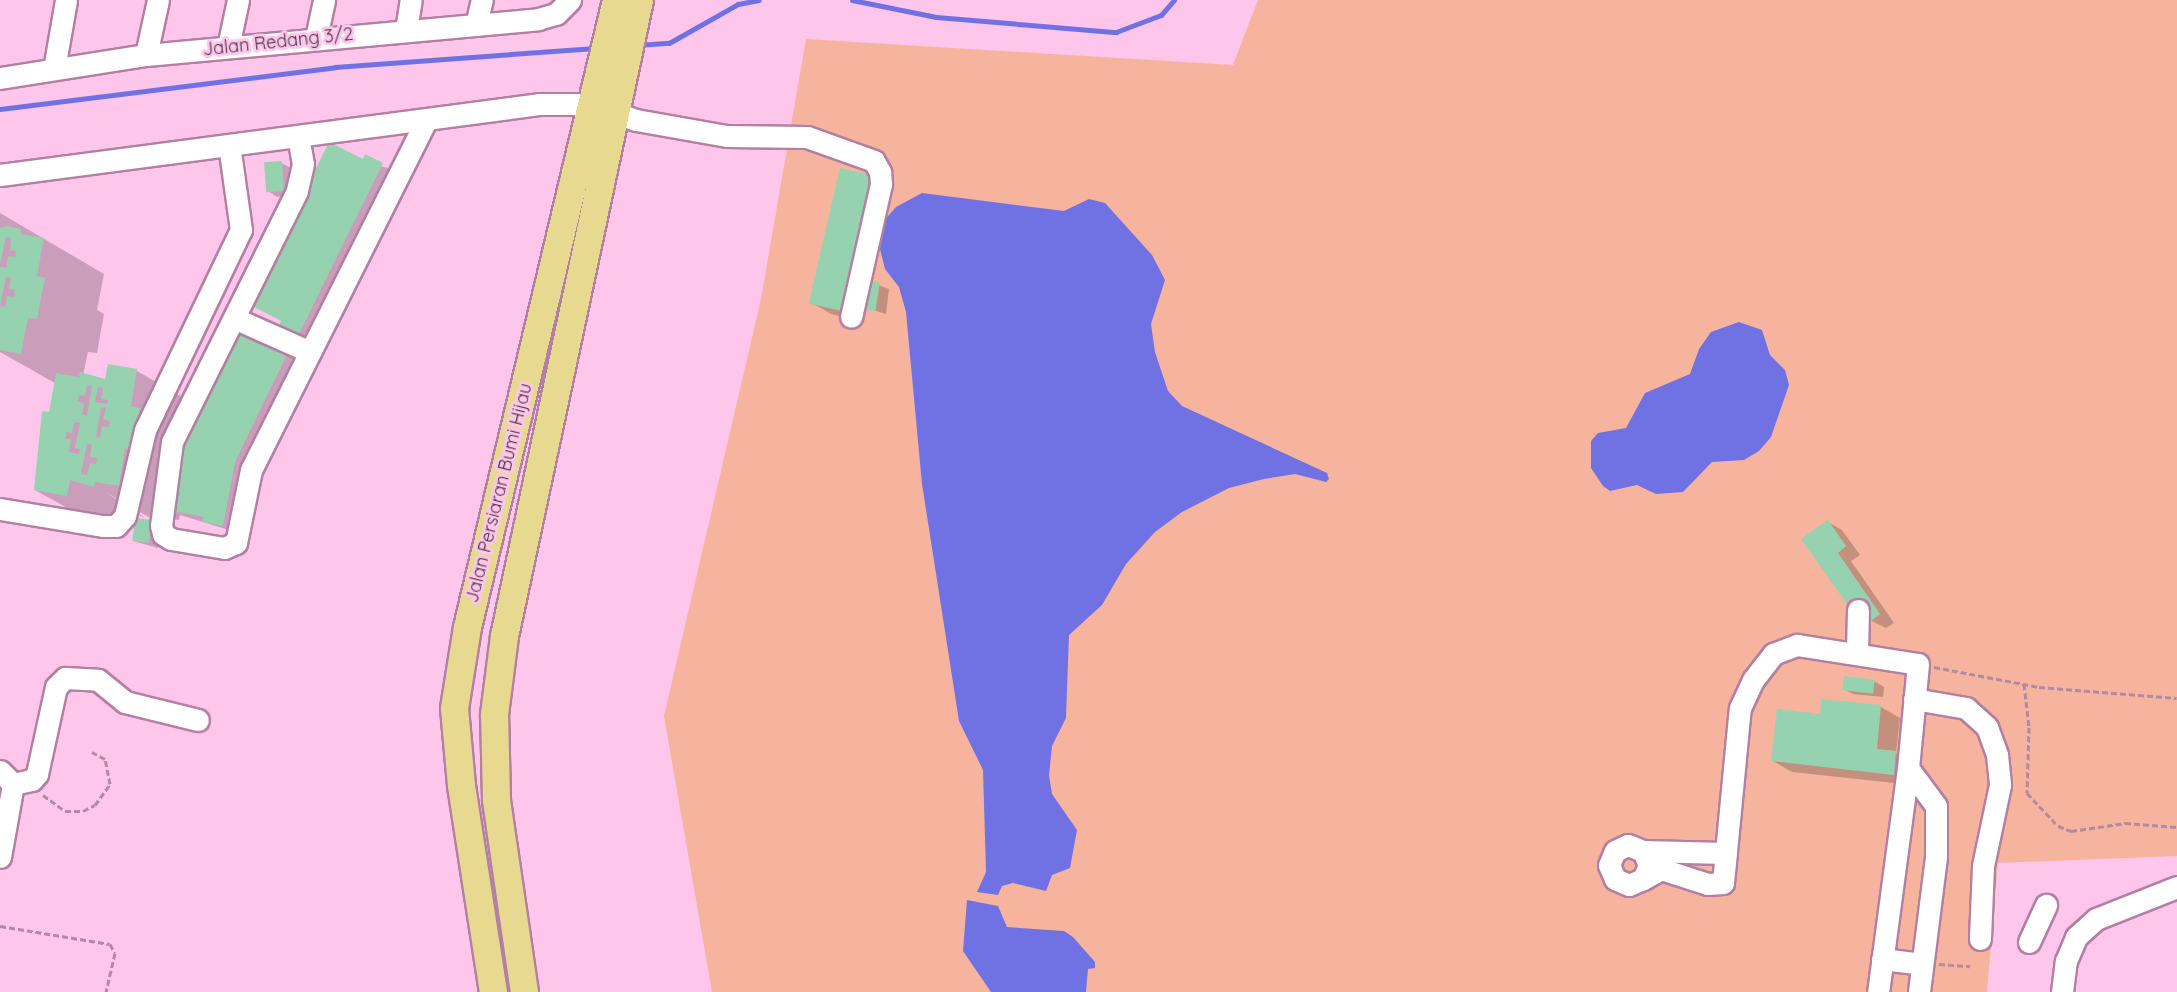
<!DOCTYPE html>
<html>
<head>
<meta charset="utf-8">
<style>
  body { margin:0 }
  #map { position:relative; width:2177px; height:992px; overflow:hidden; background:#fdc6ea; font-family:Quicksand,sans-serif }
  div>[style] { position:absolute }
  .green>* { inset:0; background:#f6b49e }
  .water>* { inset:0; background:#7072e3 }
  .shadow>* { inset:0; background:#0003 }
  .stream>* { height:5px; margin:-2.5px; padding:0 2.5px; transform-origin:2.5px; border-radius:2.5px; background:#7072e3 }
  .building>* { inset:0; background:#96d2b0; transform-origin:0 0 }
  .path>* { height:3px; margin-top:-1.5px; transform-origin:0; background:repeating-linear-gradient(90deg,#b389a5 0 6px,transparent 0 9px) }
  .roads { filter:drop-shadow(2px 0 #b37fa2) drop-shadow(-2px 0 #b37fa2) drop-shadow(0 2px #b37fa2) drop-shadow(0 -2px #b37fa2) }
  .minor>* { height:21px; margin:-10.5px; padding:0 10.5px; transform-origin:10.5px; border-radius:10.5px; background:#fff }
  .major>* { height:27px; margin:-13.5px; padding:0 13.5px; transform-origin:13.5px; border-radius:13.5px; background:#e7da90 }
  span { translate:-50% -50%; white-space:nowrap; text-align:center; line-height:1.15; -webkit-text-stroke:6px #fdc6ea; paint-order:stroke }
  .street-label { font-size:18px; color:#473140 }
</style>
</head>
<body>
<div id="map">
  <div class="green">
    <div style="clip-path:polygon(1258px 0,2177px 0,2177px 856px,1998px 863px,1987px 992px,712px 992px,664px 716px,761px 299px,806px 39px,1233px 65px)"></div>
  </div>
  <div class="water">
    <div style="clip-path:polygon(922px 193px,1064px 211px,1089px 199px,1105px 203px,1152px 255px,1165px 280px,1151px 324px,1155px 352px,1168px 391px,1182px 406px,1327px 473px,1329px 479px,1326px 482px,1295px 474px,1264px 479px,1229px 488px,1182px 512px,1155px 532px,1126px 564px,1102px 605px,1069px 635px,1066px 718px,1052px 746px,1049px 775px,1052px 794px,1077px 830px,1070px 868px,1052px 875px,1046px 891px,1013px 883px,1002px 886px,998px 895px,977px 892px,986px 872px,983px 770px,959px 721px,922px 484px,906px 312px,899px 287px,885px 269px,880px 249px,882px 223px,896px 207px)"></div>
    <div style="clip-path:polygon(1739px 322px,1762px 330px,1770px 355px,1785px 370px,1789px 385px,1771px 437px,1759px 451px,1744px 460px,1712px 462px,1683px 492px,1656px 494px,1637px 485px,1610px 491px,1603px 486px,1591px 468px,1591px 441px,1598px 433px,1626px 428px,1645px 393px,1690px 374px,1699px 349px,1711px 332px)"></div>
    <div style="clip-path:polygon(967px 900px,998px 906px,1007px 927px,1064px 931px,1073px 937px,1095px 962px,1095px 968px,1088px 969px,1086px 992px,991px 992px,963px 951px)"></div>
  </div>
  <div class="shadow">
    <div style="clip-path:polygon(364px 162px,392px 169px,308px 340px,290px 331px,283px 321px)"></div>
    <div style="clip-path:polygon(281px 163px,291px 168px,293px 195px,277px 197px,268px 191px)"></div>
    <div style="clip-path:polygon(874px 177px,893px 188px,872px 283px,889px 289px,886px 314px,867px 308px,864px 322px,831px 314px,812px 303px)"></div>
    <div style="clip-path:polygon(0 213px,104px 274px,97px 310px,104px 314px,97px 353px,88px 352px,83px 375px,106px 381px,109px 366px,137px 371px,198px 406px,236px 329px,299px 354px,232px 531px,180px 515px,179px 520px,155px 516px,154px 520px,105px 492px,144px 517px,130px 513px,127px 530px,96px 524px,35px 490px,55px 383px,0 352px)"></div>
    <div style="clip-path:polygon(1828px 522px,1842px 530px,1860px 555px,1851px 561px,1894px 623px,1886px 628px,1855px 613px)"></div>
    <div style="clip-path:polygon(154px 523px,161px 527px,158px 548px,133px 541px)"></div>
    <div style="clip-path:polygon(1874px 681px,1884px 687px,1883px 697px,1853px 694px,1844px 689px)"></div>
    <div style="clip-path:polygon(1881px 707px,1900px 718px,1896px 753px,1915px 764px,1913px 785px,1792px 772px,1773px 761px,1821px 715px)"></div>
  </div>
  <div class="stream">
    <div style="left:852px;top:0;width:86px;rotate:11.4deg"></div>
    <div style="left:936px;top:17px;width:181px;rotate:4.8deg"></div>
    <div style="left:1116px;top:32px;width:48px;rotate:-20.7deg"></div>
    <div style="left:1161px;top:15px;width:20px;rotate:-49deg"></div>
    <div style="left:637px;top:45px;width:32px;rotate:-4deg"></div>
    <div style="left:669px;top:43px;width:79px;rotate:-29.5deg"></div>
    <div style="left:738px;top:4px;width:21px;rotate:-11deg"></div>
    <div style="left:0;top:109px;width:338px;rotate:-7.1deg"></div>
    <div style="left:335px;top:67px;width:261px;rotate:-4.2deg"></div>
  </div>
  <div class="building">
    <div style="clip-path:polygon(329px 142px,363px 159px,365px 154px,383px 163px,298px 336px,279px 326px,281px 321px,249px 304px)"></div>
    <div style="left:282px;top:161px;width:30px;height:18px;rotate:86deg"></div>
    <div style="left:840px;top:168px;width:35px;height:139px;rotate:13deg"></div>
    <div style="clip-path:polygon(7px 226px,21px 229px,21px 234px,44px 238px,37px 276px,45px 278px,37px 319px,28px 318px,21px 354px,0 350px,0 306px,5px 307px,7px 296px,14px 297px,15px 290px,9px 289px,11px 278px,6px 277px,0 306px,0 267px,6px 268px,8px 256px,15px 257px,16px 251px,10px 250px,11px 238px,6px 237px,0 264px,0 228px)"></div>
    <div style="left:868px;top:281px;width:12px;height:28px;rotate:9deg"></div>
    <div style="clip-path:polygon(236px 327px,290px 348px,235px 462px,223px 526px,202px 522px,204px 517px,167px 510px,179px 442px)"></div>
    <div style="clip-path:polygon(evenodd,108px 364px,137px 369px,131px 406px,140px 408px,133px 450px,125px 448px,119px 486px,95px 482px,94px 487px,70px 480px,67px 496px,34px 490px,42px 411px,49px 412px,56px 373px,79px 377px,80px 372px,105px 379px,108px 364px,87px 385px,92px 386px,87px 416px,82px 414px,84px 403px,78px 401px,79px 395px,85px 396px,87px 385px,108px 364px,98px 387px,103px 388px,101px 399px,108px 400px,107px 404px,95px 402px,98px 387px,108px 364px,101px 407px,106px 408px,103px 419px,110px 421px,109px 427px,102px 426px,100px 438px,96px 437px,101px 407px,108px 364px,74px 422px,80px 423px,75px 448px,80px 449px,79px 454px,69px 452px,71px 439px,65px 439px,66px 432px,72px 433px,74px 422px,108px 364px,87px 444px,92px 444px,90px 457px,97px 458px,96px 464px,90px 463px,87px 475px,81px 474px,87px 444px)"></div>
    <div style="left:135px;top:518px;width:17px;height:23px;rotate:7deg"></div>
    <div style="clip-path:polygon(1828px 520px,1846px 546px,1838px 553px,1880px 614px,1871px 621px,1862px 609px,1854px 614px,1801px 539px)"></div>
    <div style="left:1844px;top:676px;width:31px;height:14px;rotate:7deg"></div>
    <div style="clip-path:polygon(1821px 699px,1881px 705px,1877px 749px,1896px 751px,1894px 775px,1771px 761px,1777px 709px,1820px 714px)"></div>
  </div>
  <div class="path">
    <div style="left:1934px;top:667px;width:107px;rotate:10.8deg"></div>
    <div style="left:2039px;top:687px;width:138px;rotate:4.6deg"></div>
    <div style="left:2024px;top:684px;width:43px;rotate:83.4deg"></div>
    <div style="left:2029px;top:727px;width:66px;rotate:91.7deg"></div>
    <div style="left:2027px;top:793px;width:45px;rotate:46.8deg"></div>
    <div style="left:2058px;top:826px;width:14px;rotate:21deg"></div>
    <div style="left:2071px;top:831px;width:55px;rotate:-8.4deg"></div>
    <div style="left:2125px;top:823px;width:52px;rotate:4.4deg"></div>
    <div style="left:43px;top:795px;width:27px;rotate:36deg"></div>
    <div style="left:65px;top:811px;width:18px"></div>
    <div style="left:83px;top:811px;width:13px;rotate:-27deg"></div>
    <div style="left:95px;top:805px;width:26px;rotate:-54deg"></div>
    <div style="left:110px;top:784px;width:25px;rotate:-101deg"></div>
    <div style="left:105px;top:759px;width:15px;rotate:-152deg"></div>
    <div style="left:0;top:926px;width:111px;rotate:9.3deg"></div>
    <div style="left:110px;top:944px;width:10px;rotate:61deg"></div>
    <div style="left:115px;top:953px;width:40px;rotate:103deg"></div>
    <div style="left:1939px;top:964px;width:31px;rotate:4deg"></div>
  </div>
  <div class="roads">
    <div class="minor">
      <div style="left:476px;top:25px;width:26px;rotate:-77deg"></div>
      <div style="left:406px;top:30px;width:30px;rotate:-81deg"></div>
      <div style="left:316px;top:38px;width:39px;rotate:-78deg"></div>
      <div style="left:228px;top:47px;width:48px;rotate:-78deg"></div>
      <div style="left:146px;top:55px;width:56px;rotate:-77.7deg"></div>
      <div style="left:54px;top:69px;width:70px;rotate:-80.1deg"></div>
      <div style="left:0;top:78px;width:148px;rotate:-9deg"></div>
      <div style="left:146px;top:55px;width:394px;rotate:-5.2deg"></div>
      <div style="left:538px;top:19px;width:19px;rotate:-16deg"></div>
      <div style="left:556px;top:14px;width:20px;rotate:-45deg"></div>
      <div style="left:298px;top:136px;width:28px;rotate:80deg"></div>
      <div style="left:303px;top:164px;width:28px;rotate:103deg"></div>
      <div style="left:297px;top:191px;width:280px;rotate:116.5deg"></div>
      <div style="left:172px;top:442px;width:84px;rotate:97.5deg"></div>
      <div style="left:161px;top:525px;width:9px;rotate:77deg"></div>
      <div style="left:163px;top:534px;width:9px;rotate:32deg"></div>
      <div style="left:171px;top:539px;width:54px;rotate:9.6deg"></div>
      <div style="left:224px;top:548px;width:13px;rotate:-23deg"></div>
      <div style="left:236px;top:543px;width:75px;rotate:-78.4deg"></div>
      <div style="left:251px;top:470px;width:391px;rotate:-63.4deg"></div>
      <div style="left:0;top:175px;width:545px;rotate:-7.49deg"></div>
      <div style="left:540px;top:104px;width:50px"></div>
      <div style="left:590px;top:104px;width:49px;rotate:19.2deg"></div>
      <div style="left:636px;top:120px;width:92px;rotate:10deg"></div>
      <div style="left:727px;top:136px;width:80px;rotate:0.7deg"></div>
      <div style="left:807px;top:137px;width:71px;rotate:19.7deg"></div>
      <div style="left:874px;top:161px;width:13px;rotate:61deg"></div>
      <div style="left:880px;top:172px;width:12px;rotate:85deg"></div>
      <div style="left:881px;top:184px;width:136px;rotate:102.7deg"></div>
      <div style="left:236px;top:319px;width:81px;rotate:24deg"></div>
      <div style="left:0;top:509px;width:104px;rotate:9.4deg"></div>
      <div style="left:103px;top:526px;width:13px"></div>
      <div style="left:116px;top:526px;width:13px;rotate:-48deg"></div>
      <div style="left:125px;top:516px;width:88px;rotate:-76.9deg"></div>
      <div style="left:145px;top:430px;width:222px;rotate:-64.4deg"></div>
      <div style="left:241px;top:230px;width:86px;rotate:-98deg"></div>
      <div style="left:1857px;top:653px;width:43px;rotate:-88.7deg"></div>
      <div style="left:1914px;top:699px;width:53px;rotate:9.8deg"></div>
      <div style="left:1966px;top:708px;width:28px;rotate:42deg"></div>
      <div style="left:1987px;top:727px;width:30px;rotate:70deg"></div>
      <div style="left:1997px;top:755px;width:30px;rotate:84deg"></div>
      <div style="left:2000px;top:785px;width:83px;rotate:101.9deg"></div>
      <div style="left:1983px;top:866px;width:73px;rotate:92.4deg"></div>
      <div style="left:1908px;top:768px;width:47px;rotate:53.6deg"></div>
      <div style="left:1936px;top:806px;width:51px;rotate:90deg"></div>
      <div style="left:1936px;top:857px;width:136px;rotate:97.2deg"></div>
      <div style="left:0;top:771px;width:18px;rotate:45deg"></div>
      <div style="left:13px;top:784px;width:74px;rotate:100.1deg"></div>
      <div style="left:13px;top:784px;width:19px;rotate:-12deg"></div>
      <div style="left:32px;top:780px;width:8px;rotate:-50deg"></div>
      <div style="left:37px;top:774px;width:89px;rotate:-77.7deg"></div>
      <div style="left:56px;top:687px;width:13px;rotate:-45deg"></div>
      <div style="left:65px;top:678px;width:33px;rotate:3deg"></div>
      <div style="left:98px;top:680px;width:35px;rotate:39deg"></div>
      <div style="left:125px;top:702px;width:75px;rotate:13.9deg"></div>
      <div style="left:1643px;top:851px;width:15px;rotate:67deg"></div>
      <div style="left:1649px;top:865px;width:15px;rotate:113deg"></div>
      <div style="left:1643px;top:879px;width:15px;rotate:157deg"></div>
      <div style="left:1629px;top:885px;width:15px;rotate:-157deg"></div>
      <div style="left:1615px;top:879px;width:15px;rotate:-113deg"></div>
      <div style="left:1609px;top:865px;width:15px;rotate:-67deg"></div>
      <div style="left:1615px;top:851px;width:14px;rotate:-25deg"></div>
      <div style="left:1628px;top:845px;width:16px;rotate:22deg"></div>
      <div style="left:1643px;top:851px;width:83px;rotate:1.4deg"></div>
      <div style="left:1643px;top:879px;width:21px;rotate:-29deg"></div>
      <div style="left:1661px;top:869px;width:49px;rotate:17.7deg"></div>
      <div style="left:1708px;top:884px;width:15px;rotate:-4deg"></div>
      <div style="left:1723px;top:883px;width:176px;rotate:-84.5deg"></div>
      <div style="left:1740px;top:708px;width:31px;rotate:-65deg"></div>
      <div style="left:1753px;top:680px;width:33px;rotate:-52deg"></div>
      <div style="left:1773px;top:654px;width:26px;rotate:-21deg"></div>
      <div style="left:1797px;top:645px;width:122px;rotate:8.9deg"></div>
      <div style="left:1918px;top:664px;width:104px;rotate:95.5deg"></div>
      <div style="left:1908px;top:768px;width:226px;rotate:97.6deg"></div>
      <div style="left:2029px;top:942px;width:41px;rotate:-65.3deg"></div>
      <div style="left:1882px;top:959px;width:40px;rotate:7.1deg"></div>
      <div style="left:2062px;top:992px;width:31px;rotate:-83deg"></div>
      <div style="left:2066px;top:961px;width:26px;rotate:-67deg"></div>
      <div style="left:2076px;top:937px;width:27px;rotate:-42deg"></div>
      <div style="left:2096px;top:919px;width:87px;rotate:-21.6deg"></div>
    </div>
    <div class="major">
      <div style="left:493px;top:992px;width:209px;rotate:-98.8deg"></div>
      <div style="left:461px;top:785px;width:77px;rotate:-95.2deg"></div>
      <div style="left:454px;top:708px;width:82px;rotate:-80.9deg"></div>
      <div style="left:467px;top:627px;width:644px;rotate:-76.63deg"></div>
      <div style="left:524px;top:992px;width:195px;rotate:-98.3deg"></div>
      <div style="left:496px;top:799px;width:85px;rotate:-91.3deg"></div>
      <div style="left:494px;top:714px;width:79px;rotate:-82.7deg"></div>
      <div style="left:504px;top:636px;width:650px;rotate:-78.02deg"></div>
    </div>
  </div>
  <div class="street-label">
    <span style="left:278px;top:42px;rotate:-6deg">Jalan Redang 3/2</span>
    <span style="left:499px;top:493px;rotate:-76deg">Jalan Persiaran Bumi Hijau</span>
  </div>
</div>
</body>
</html>
